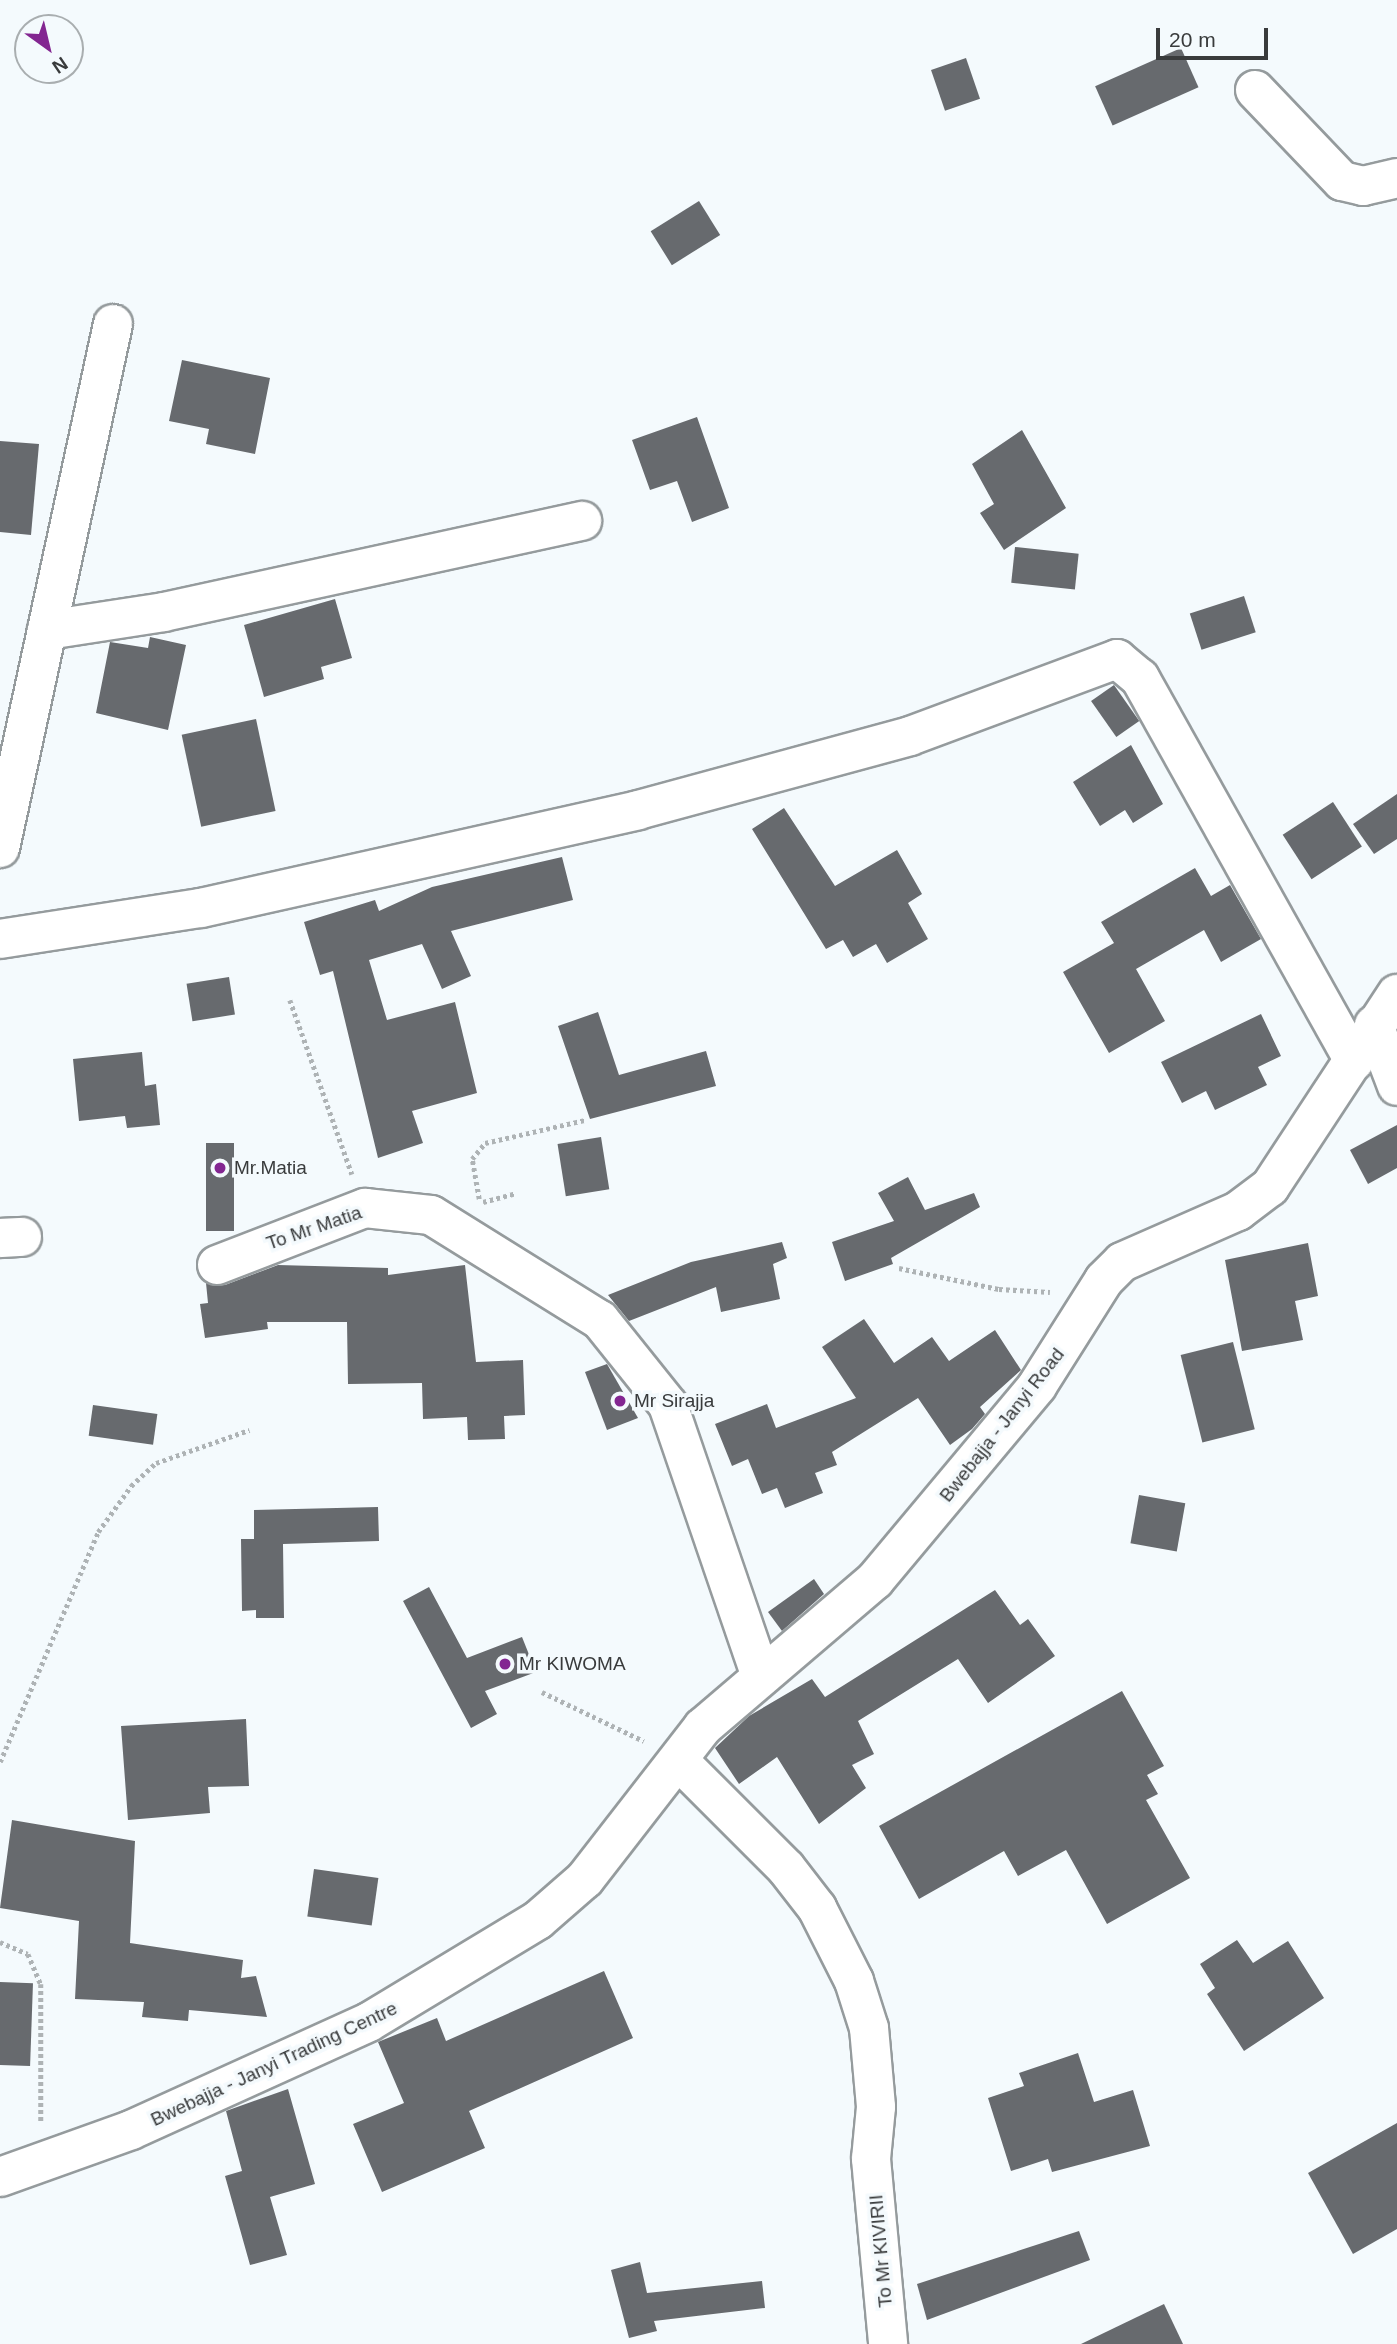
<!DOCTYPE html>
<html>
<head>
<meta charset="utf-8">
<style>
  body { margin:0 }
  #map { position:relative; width:1397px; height:2344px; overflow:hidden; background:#f4fafd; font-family:Helvetica,sans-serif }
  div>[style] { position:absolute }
  .building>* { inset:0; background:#676a6e; transform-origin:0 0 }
  .path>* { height:4.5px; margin-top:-2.25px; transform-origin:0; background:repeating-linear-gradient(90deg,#aeb3b5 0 3.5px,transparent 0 7px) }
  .roads { filter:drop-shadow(2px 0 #959b9d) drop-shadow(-2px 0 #959b9d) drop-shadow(0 2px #959b9d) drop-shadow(0 -2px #959b9d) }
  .minor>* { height:38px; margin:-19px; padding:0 19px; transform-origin:19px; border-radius:19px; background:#fff }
  .dots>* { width:19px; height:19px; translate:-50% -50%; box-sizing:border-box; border:4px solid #f4fafd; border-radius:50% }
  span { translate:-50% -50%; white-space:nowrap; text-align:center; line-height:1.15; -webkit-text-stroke:7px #f4fafd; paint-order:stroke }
  .poi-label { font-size:19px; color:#393b3c }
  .left { translate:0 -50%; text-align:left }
  .street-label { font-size:19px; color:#393b3c }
  .north { position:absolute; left:14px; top:14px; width:70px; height:70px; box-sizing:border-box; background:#f4fafd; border:2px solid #a9aeb0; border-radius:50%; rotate:146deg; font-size:19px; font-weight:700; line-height:28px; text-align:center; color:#393b3c }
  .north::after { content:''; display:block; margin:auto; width:24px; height:32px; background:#832691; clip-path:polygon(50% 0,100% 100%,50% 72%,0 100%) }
  .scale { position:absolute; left:1156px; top:28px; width:112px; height:32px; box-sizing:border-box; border:4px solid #393b3c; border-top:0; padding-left:9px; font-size:21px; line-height:24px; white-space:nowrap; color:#393b3c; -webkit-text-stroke:5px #f4fafd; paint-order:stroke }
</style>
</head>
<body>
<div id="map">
  <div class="building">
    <div style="left:1181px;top:48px;width:43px;height:94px;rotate:66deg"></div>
    <div style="left:966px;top:58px;width:43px;height:37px;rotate:71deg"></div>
    <div style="left:699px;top:201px;width:40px;height:57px;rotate:58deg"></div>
    <div style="clip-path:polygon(182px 360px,270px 378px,255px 454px,206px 444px,209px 429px,169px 421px)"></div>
    <div style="clip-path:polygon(697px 417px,729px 508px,692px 522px,677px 481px,650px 490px,632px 440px)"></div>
    <div style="clip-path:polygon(1022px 430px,1066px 508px,1004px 550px,980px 513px,994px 504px,972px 464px)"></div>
    <div style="clip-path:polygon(0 441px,39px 444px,31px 535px,0 532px)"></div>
    <div style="left:1015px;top:547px;width:64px;height:36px;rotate:6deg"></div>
    <div style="left:1244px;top:596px;width:38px;height:57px;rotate:72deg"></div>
    <div style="clip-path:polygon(335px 599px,352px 658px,321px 667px,324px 679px,264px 697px,244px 625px)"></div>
    <div style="clip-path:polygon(150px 637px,186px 645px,168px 730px,96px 713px,110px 642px,148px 648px)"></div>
    <div style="left:1114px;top:685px;width:44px;height:28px;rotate:55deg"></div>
    <div style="left:256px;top:719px;width:94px;height:76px;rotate:78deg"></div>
    <div style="clip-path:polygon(1131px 745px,1163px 804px,1133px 823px,1125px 810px,1100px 826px,1073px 782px)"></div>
    <div style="clip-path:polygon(1397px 794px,1397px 839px,1374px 854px,1353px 824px)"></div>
    <div style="left:1333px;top:802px;width:53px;height:60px;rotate:57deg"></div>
    <div style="clip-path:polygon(784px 808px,835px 886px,897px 850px,922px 894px,908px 903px,928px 939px,887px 963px,876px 944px,853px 957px,843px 940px,826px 949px,752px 829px)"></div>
    <div style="clip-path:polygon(562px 857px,573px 900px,451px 931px,471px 976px,442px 989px,422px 944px,369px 960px,387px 1020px,455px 1002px,477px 1093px,412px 1111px,423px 1143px,378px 1158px,333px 971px,320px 975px,304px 922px,375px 900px,379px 911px,432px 887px)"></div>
    <div style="clip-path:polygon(1195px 868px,1211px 896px,1230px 885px,1261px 939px,1221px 962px,1204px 930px,1136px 969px,1165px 1021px,1109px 1053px,1063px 972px,1114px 943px,1101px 922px)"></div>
    <div style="left:229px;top:977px;width:38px;height:43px;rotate:81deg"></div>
    <div style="clip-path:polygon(598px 1012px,619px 1075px,706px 1051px,716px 1086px,590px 1119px,558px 1026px)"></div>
    <div style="clip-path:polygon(1261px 1014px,1281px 1056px,1258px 1067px,1267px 1085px,1215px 1110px,1206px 1091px,1182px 1103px,1161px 1062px)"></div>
    <div style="clip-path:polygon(142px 1052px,145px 1086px,156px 1084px,160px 1125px,127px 1128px,125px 1116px,79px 1121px,73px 1059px)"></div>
    <div style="clip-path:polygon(1397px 1125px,1397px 1168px,1368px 1184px,1350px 1150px)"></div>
    <div style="left:601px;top:1137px;width:53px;height:44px;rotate:81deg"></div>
    <div style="left:206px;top:1143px;width:28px;height:88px"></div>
    <div style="clip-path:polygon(908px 1177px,925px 1210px,974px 1193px,980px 1207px,891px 1258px,893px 1264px,845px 1281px,832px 1242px,894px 1221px,878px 1193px)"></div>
    <div style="clip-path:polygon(782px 1242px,787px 1258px,773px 1264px,780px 1299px,721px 1312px,716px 1287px,629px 1321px,608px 1295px,691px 1262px)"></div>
    <div style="clip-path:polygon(1308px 1243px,1318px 1296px,1295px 1301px,1303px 1340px,1242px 1351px,1225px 1260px)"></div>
    <div style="clip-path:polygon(278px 1265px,388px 1268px,388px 1275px,465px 1265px,476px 1362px,523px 1360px,525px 1415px,504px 1416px,505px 1439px,468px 1440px,467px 1417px,423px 1419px,422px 1383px,348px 1384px,347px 1322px,267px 1322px,268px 1329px,205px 1338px,200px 1304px,208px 1303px,206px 1283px,225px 1285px)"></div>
    <div style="clip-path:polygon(864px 1319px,894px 1363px,932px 1337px,949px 1361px,995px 1330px,1021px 1370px,980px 1407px,985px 1414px,972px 1429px,950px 1445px,918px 1398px,832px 1452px,837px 1465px,815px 1473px,823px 1493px,785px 1508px,777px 1488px,762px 1494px,748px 1459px,732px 1466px,715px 1424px,767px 1404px,776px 1428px,856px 1398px,822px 1347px)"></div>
    <div style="left:1233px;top:1342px;width:90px;height:54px;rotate:76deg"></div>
    <div style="clip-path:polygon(607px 1364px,638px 1418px,607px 1430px,585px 1372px)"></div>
    <div style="left:93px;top:1405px;width:65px;height:31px;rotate:8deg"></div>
    <div style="left:1139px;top:1495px;width:47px;height:49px;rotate:10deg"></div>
    <div style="clip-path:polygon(378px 1507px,379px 1541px,283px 1544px,284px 1618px,256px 1618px,256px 1610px,242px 1611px,241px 1539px,254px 1539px,254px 1510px)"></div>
    <div style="clip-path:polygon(814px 1579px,824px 1594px,782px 1631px,768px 1612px)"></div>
    <div style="clip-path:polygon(429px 1587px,467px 1658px,522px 1637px,536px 1672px,485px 1691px,497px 1714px,471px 1728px,403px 1601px)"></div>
    <div style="clip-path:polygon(995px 1590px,1020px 1625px,1028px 1619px,1055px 1656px,988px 1703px,958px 1659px,858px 1721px,874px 1754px,852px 1765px,866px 1788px,819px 1824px,777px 1757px,739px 1784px,715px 1748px,749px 1716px,812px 1679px,825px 1697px)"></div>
    <div style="clip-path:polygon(1122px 1691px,1164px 1766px,1147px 1775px,1158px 1794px,1146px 1800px,1190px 1878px,1107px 1924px,1066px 1850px,1018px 1876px,1004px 1851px,919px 1899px,879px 1826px)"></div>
    <div style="clip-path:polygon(246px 1719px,249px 1786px,208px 1787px,210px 1813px,128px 1820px,121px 1726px)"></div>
    <div style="clip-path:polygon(12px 1820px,135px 1841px,130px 1943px,243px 1960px,241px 1978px,256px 1976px,267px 2017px,189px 2010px,188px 2021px,142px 2017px,144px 2002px,75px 1999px,79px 1921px,0 1908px)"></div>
    <div style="left:314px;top:1869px;width:65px;height:48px;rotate:8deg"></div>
    <div style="clip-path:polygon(1237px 1940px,1253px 1963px,1288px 1941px,1324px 1998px,1244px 2051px,1207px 1994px,1215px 1988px,1200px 1964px)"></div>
    <div style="clip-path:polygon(604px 1971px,633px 2038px,469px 2111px,485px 2148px,382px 2192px,353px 2124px,404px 2103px,378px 2042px,437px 2018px,446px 2041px)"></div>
    <div style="left:0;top:1982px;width:33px;height:83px;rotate:2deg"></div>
    <div style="clip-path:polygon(1078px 2053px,1094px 2102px,1133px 2090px,1150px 2146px,1052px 2172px,1048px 2159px,1011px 2171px,988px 2098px,1024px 2086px,1019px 2073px)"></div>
    <div style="clip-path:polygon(288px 2089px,315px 2184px,270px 2197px,287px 2255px,250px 2265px,225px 2176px,242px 2171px,226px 2111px)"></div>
    <div style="clip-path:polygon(1397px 2123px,1397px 2229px,1353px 2254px,1308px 2173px)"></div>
    <div style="clip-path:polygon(1079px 2231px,1090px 2260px,927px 2320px,917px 2284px)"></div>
    <div style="clip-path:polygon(640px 2262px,647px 2293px,762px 2281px,765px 2308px,654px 2321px,657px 2331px,629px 2338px,611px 2270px)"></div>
    <div style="clip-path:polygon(1164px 2304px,1183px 2344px,1081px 2344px)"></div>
  </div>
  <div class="path">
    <div style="left:290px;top:1000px;width:185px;rotate:70.4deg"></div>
    <div style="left:479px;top:1199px;width:41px;rotate:-99.9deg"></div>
    <div style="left:472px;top:1159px;width:21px;rotate:-51deg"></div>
    <div style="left:485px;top:1143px;width:103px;rotate:-13deg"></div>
    <div style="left:483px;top:1202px;width:34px;rotate:-15deg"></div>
    <div style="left:899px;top:1268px;width:102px;rotate:11.9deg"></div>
    <div style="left:999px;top:1289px;width:51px;rotate:3.4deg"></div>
    <div style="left:542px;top:1692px;width:113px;rotate:25.7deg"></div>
    <div style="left:0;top:1762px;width:250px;rotate:-66.9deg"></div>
    <div style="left:98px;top:1532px;width:57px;rotate:-54.3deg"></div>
    <div style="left:131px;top:1486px;width:34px;rotate:-43deg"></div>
    <div style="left:156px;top:1463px;width:99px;rotate:-19.5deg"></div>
    <div style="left:0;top:1942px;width:30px;rotate:23deg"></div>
    <div style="left:28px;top:1954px;width:33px;rotate:67deg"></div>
    <div style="left:41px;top:1984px;width:139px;rotate:90deg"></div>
  </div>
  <div class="roads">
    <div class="minor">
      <div style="left:1255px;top:90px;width:126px;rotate:46.3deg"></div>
      <div style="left:1342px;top:181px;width:22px;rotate:13deg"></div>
      <div style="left:1363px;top:186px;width:35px;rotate:-13deg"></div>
      <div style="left:47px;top:630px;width:118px;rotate:-8.7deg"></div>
      <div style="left:164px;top:612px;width:428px;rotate:-12.3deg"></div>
      <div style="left:0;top:848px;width:536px;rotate:-77.83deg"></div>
      <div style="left:0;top:939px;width:203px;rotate:-8.8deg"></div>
      <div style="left:201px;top:908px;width:448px;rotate:-12.6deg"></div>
      <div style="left:638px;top:810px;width:282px;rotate:-15.2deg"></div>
      <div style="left:910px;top:736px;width:221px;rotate:-20.4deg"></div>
      <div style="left:1117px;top:659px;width:30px;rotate:40deg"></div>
      <div style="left:1140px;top:678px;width:439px;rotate:60.8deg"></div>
      <div style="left:1374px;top:1025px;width:65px;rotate:69.3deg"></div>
      <div style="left:0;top:1238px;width:22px;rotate:-3deg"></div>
      <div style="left:217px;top:1265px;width:159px;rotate:-21.1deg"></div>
      <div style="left:365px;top:1208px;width:66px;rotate:6.1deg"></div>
      <div style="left:431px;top:1215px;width:199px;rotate:31.9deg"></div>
      <div style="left:600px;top:1320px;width:109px;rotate:51.3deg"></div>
      <div style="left:668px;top:1405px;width:287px;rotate:71.1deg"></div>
      <div style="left:679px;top:1761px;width:151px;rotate:45deg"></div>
      <div style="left:786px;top:1868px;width:51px;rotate:52.2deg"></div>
      <div style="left:817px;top:1908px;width:82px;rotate:63.1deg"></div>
      <div style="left:854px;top:1981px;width:49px;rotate:72.3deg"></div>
      <div style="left:869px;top:2028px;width:79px;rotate:84.9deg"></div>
      <div style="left:876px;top:2107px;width:52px;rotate:95.5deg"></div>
      <div style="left:871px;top:2159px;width:186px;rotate:84.7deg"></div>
      <div style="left:0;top:2177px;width:139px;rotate:-19.7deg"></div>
      <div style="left:131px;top:2130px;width:261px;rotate:-24.4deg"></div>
      <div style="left:369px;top:2022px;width:197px;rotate:-31.1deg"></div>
      <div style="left:538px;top:1920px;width:62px;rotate:-41.1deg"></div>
      <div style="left:585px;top:1879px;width:192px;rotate:-52.2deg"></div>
      <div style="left:703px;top:1727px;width:226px;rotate:-40.5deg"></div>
      <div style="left:875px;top:1580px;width:253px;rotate:-50.1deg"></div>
      <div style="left:1037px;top:1386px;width:125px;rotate:-57.7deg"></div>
      <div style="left:1104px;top:1280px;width:25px;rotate:-45deg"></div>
      <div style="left:1122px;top:1262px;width:127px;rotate:-23.7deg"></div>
      <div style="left:1238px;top:1211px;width:40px;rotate:-37deg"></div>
      <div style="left:1270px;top:1187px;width:231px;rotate:-56.7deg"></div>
    </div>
  </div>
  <div class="dots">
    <div style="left:220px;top:1168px;background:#832691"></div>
    <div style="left:620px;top:1401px;background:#832691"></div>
    <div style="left:505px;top:1664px;background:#832691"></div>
  </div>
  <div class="poi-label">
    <span class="left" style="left:234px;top:1168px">Mr.Matia</span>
    <span class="left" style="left:634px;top:1401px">Mr Sirajja</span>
    <span class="left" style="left:519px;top:1664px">Mr KIWOMA</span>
  </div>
  <div class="street-label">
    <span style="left:314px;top:1228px;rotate:-19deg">To Mr Matia</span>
    <span style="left:1002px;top:1425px;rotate:-52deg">Bwebajja - Janyi Road</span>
    <span style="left:274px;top:2064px;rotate:-25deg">Bwebajja - Janyi Trading Centre</span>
    <span style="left:881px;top:2251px;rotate:-95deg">To Mr KIVIRII</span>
  </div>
  <div class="north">N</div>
  <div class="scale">20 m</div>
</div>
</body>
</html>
